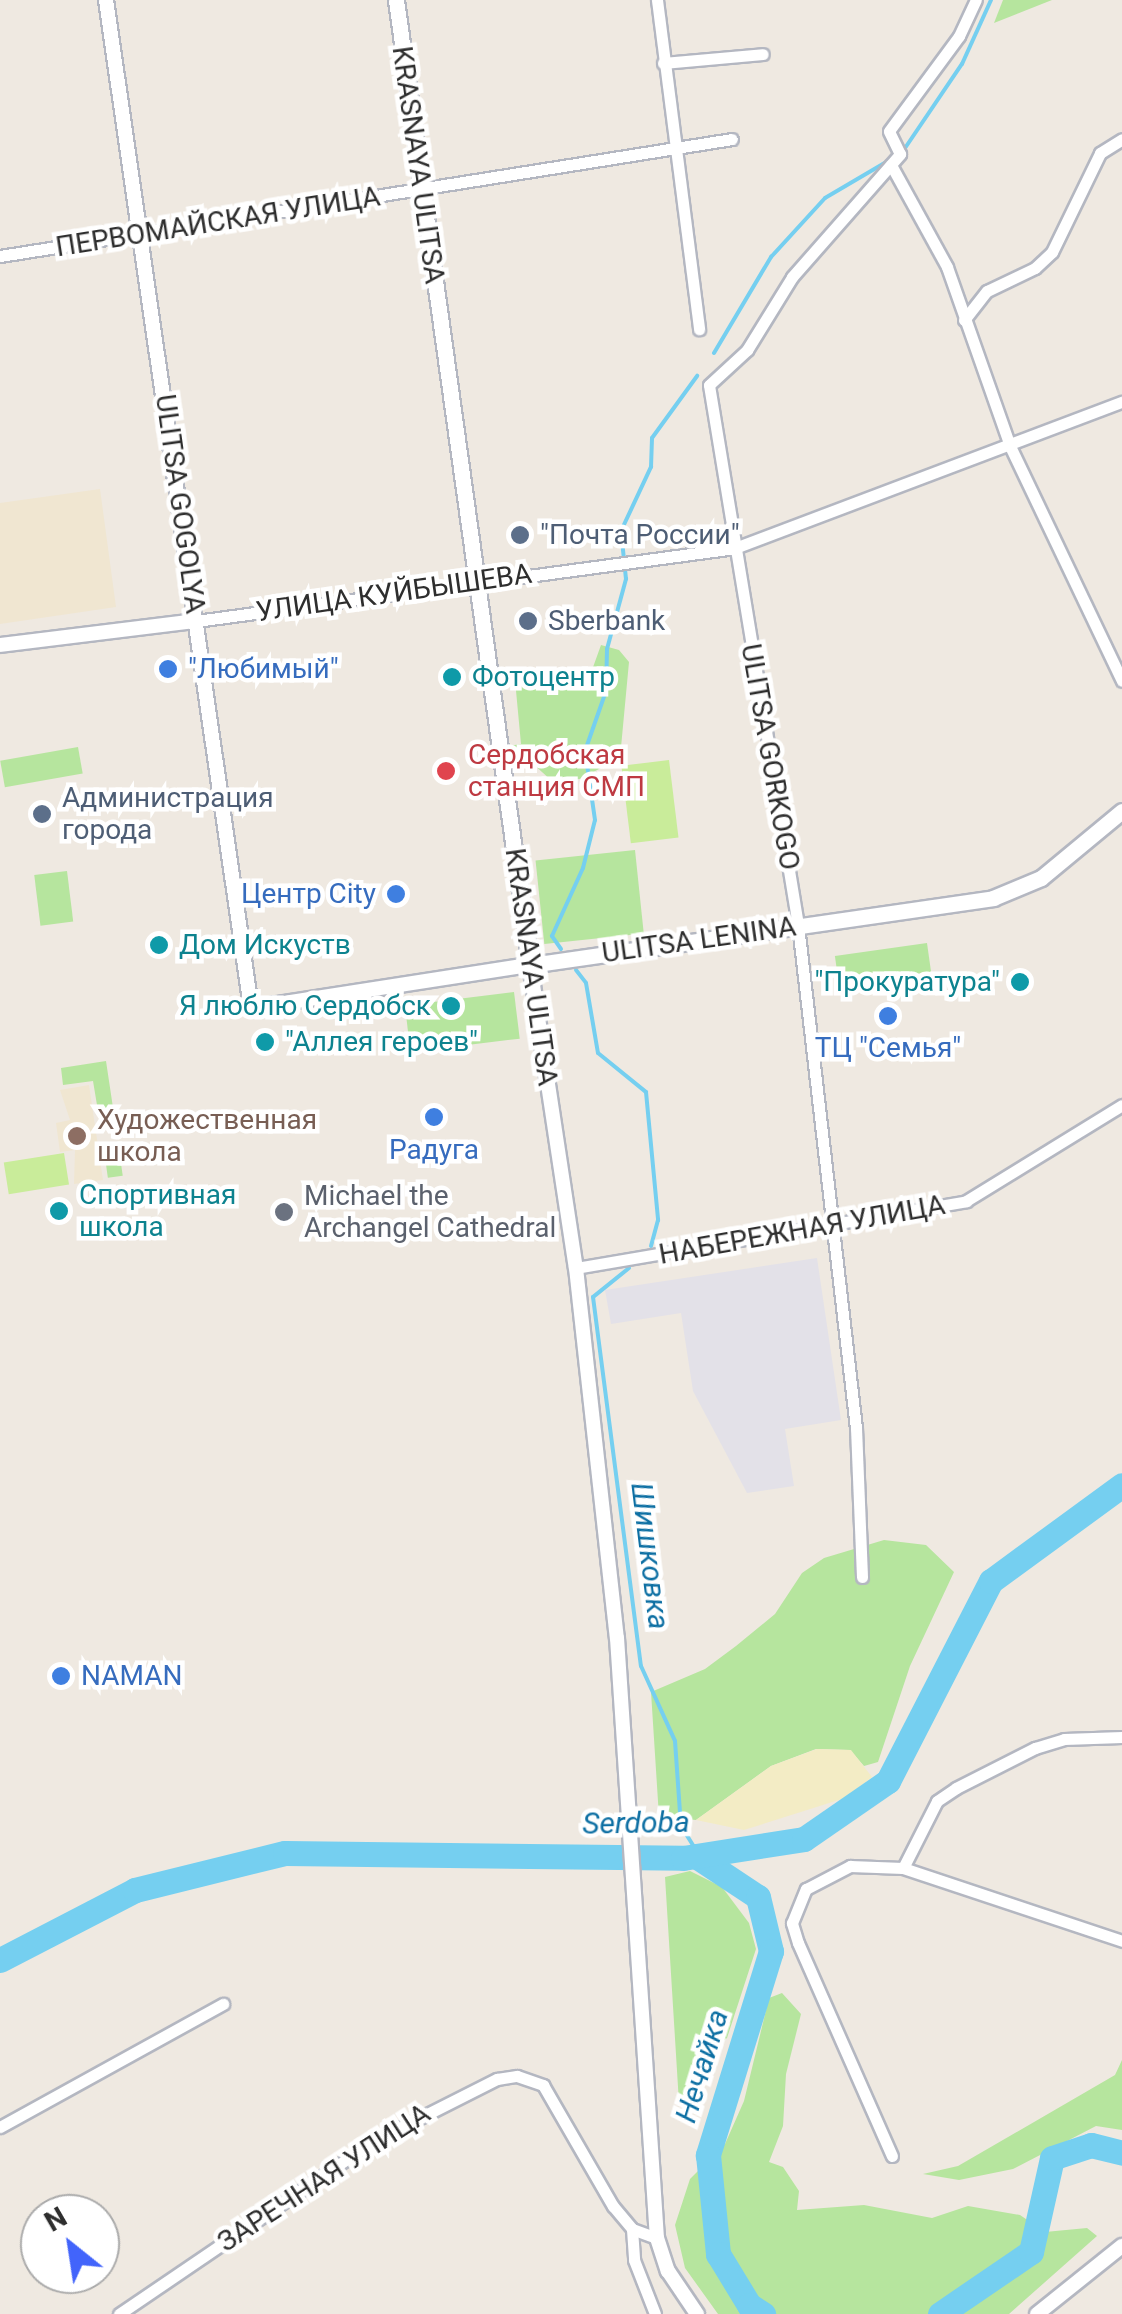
<!DOCTYPE html>
<html>
<head>
<meta charset="utf-8">
<style>
  body { margin:0 }
  #map { position:relative; width:1122px; height:2314px; overflow:hidden; background:#efe9e1; font-family:Roboto,sans-serif }
  div>[style] { position:absolute }
  .industrial>* { inset:0; background:#e3e1e8 }
  .education>* { inset:0; background:#f0e6d1 }
  .green>* { inset:0; background:#b6e59e; transform-origin:0 0 }
  .sand>* { inset:0; background:#f3ecc5 }
  .pitch>* { inset:0; background:#c9ec9a; transform-origin:0 0 }
  .stream>* { height:4px; margin:-2px; padding:0 2px; transform-origin:2px; border-radius:2px; background:#75cff0 }
  .river>* { height:25px; margin:-12.5px; padding:0 12.5px; transform-origin:12.5px; border-radius:12.5px; background:#75cff0 }
  .roads { filter:drop-shadow(2px 0 #b4b7c1) drop-shadow(-2px 0 #b4b7c1) drop-shadow(0 2px #b4b7c1) drop-shadow(0 -2px #b4b7c1) }
  .minor>* { height:11px; margin:-5.5px; padding:0 5.5px; transform-origin:5.5px; border-radius:5.5px; background:#fff }
  .tertiary>* { height:14px; margin:-7px; padding:0 7px; transform-origin:7px; border-radius:7px; background:#fff }
  .secondary>* { height:15px; margin:-7.5px; padding:0 7.5px; transform-origin:7.5px; border-radius:7.5px; background:#fff }
  .dots>* { width:28px; height:28px; translate:-50% -50%; box-sizing:border-box; border:5px solid #fff; border-radius:50% }
  span { translate:-50% -50%; white-space:nowrap; text-align:center; line-height:1.15; -webkit-text-stroke:9px #fff; paint-order:stroke }
  .street-label { font-size:28px; color:#2e2e2e }
  .service-label { font-size:28px; color:#4e5e75 }
  .left { translate:0 -50%; text-align:left }
  .shop-label { font-size:28px; color:#366cbe }
  .right { translate:-100% -50%; text-align:right }
  .culture-label { font-size:28px; color:#0d838f }
  .health-label { font-size:28px; color:#be3a42 }
  .education-label { font-size:28px; color:#785e54 }
  .worship-label { font-size:28px; color:#5b616d }
  .water-label { font-size:30px; color:#0d6fa3; font-style:italic }
  .north { position:absolute; left:20px; top:2194px; width:100px; height:100px; box-sizing:border-box; background:#fff; border:2px solid #ababab; border-radius:50%; rotate:330deg; font-size:28px; font-weight:700; line-height:40px; text-align:center; color:#2e2e2e }
  .north::after { content:''; display:block; margin:auto; width:35px; height:45px; background:#4264fb; clip-path:polygon(50% 0,100% 100%,50% 72%,0 100%) }
</style>
</head>
<body>
<div id="map">
  <div class="industrial">
    <div style="clip-path:polygon(817px 1258px,841px 1420px,785px 1429px,794px 1486px,747px 1493px,693px 1391px,681px 1313px,611px 1324px,605px 1290px)"></div>
  </div>
  <div class="education">
    <div style="clip-path:polygon(100px 489px,116px 607px,0 624px,0 503px)"></div>
    <div style="clip-path:polygon(89px 1085px,103px 1180px,74px 1184px,75px 1150px,60px 1152px,56px 1123px,70px 1120px,60px 1090px)"></div>
  </div>
  <div class="green">
    <div style="clip-path:polygon(1003px 0,1052px 0,994px 23px)"></div>
    <div style="clip-path:polygon(601px 645px,619px 650px,629px 662px,620px 758px,580px 779px,552px 781px,532px 763px,511px 763px,509px 746px,521px 744px,515px 680px,592px 670px)"></div>
    <div style="left:78px;top:747px;width:27px;height:79px;rotate:80deg"></div>
    <div style="left:635px;top:850px;width:84px;height:100px;rotate:84deg"></div>
    <div style="left:67px;top:871px;width:51px;height:33px;rotate:83deg"></div>
    <div style="left:927px;top:943px;width:29px;height:93px;rotate:82deg"></div>
    <div style="left:514px;top:992px;width:47px;height:110px;rotate:83deg"></div>
    <div style="clip-path:polygon(106px 1061px,115px 1121px,100px 1123px,93px 1081px,63px 1085px,61px 1068px)"></div>
    <div style="left:118px;top:1142px;width:34px;height:15px;rotate:82deg"></div>
    <div style="clip-path:polygon(884px 1540px,926px 1545px,954px 1572px,910px 1666px,878px 1762px,864px 1766px,850px 1750px,816px 1749px,771px 1766px,696px 1820px,659px 1817px,651px 1692px,705px 1669px,736px 1646px,775px 1614px,802px 1573px,824px 1558px)"></div>
    <div style="clip-path:polygon(690px 1871px,722px 1887px,749px 1923px,756px 1949px,727px 2038px,712px 2049px,679px 2103px,665px 1877px)"></div>
    <div style="clip-path:polygon(782px 1993px,801px 2014px,786px 2074px,783px 2126px,769px 2162px,783px 2167px,799px 2191px,797px 2210px,864px 2205px,932px 2218px,968px 2206px,1020px 2215px,1045px 2232px,1087px 2228px,1097px 2236px,1009px 2314px,718px 2314px,685px 2268px,675px 2225px,690px 2179px,725px 2144px,744px 2101px,769px 1998px)"></div>
    <div style="clip-path:polygon(1122px 2060px,1122px 2130px,1096px 2126px,1013px 2169px,959px 2180px,923px 2174px,958px 2166px,1115px 2075px)"></div>
  </div>
  <div class="sand">
    <div style="clip-path:polygon(817px 1749px,851px 1750px,872px 1777px,845px 1798px,744px 1830px,696px 1820px,771px 1766px)"></div>
  </div>
  <div class="pitch">
    <div style="left:669px;top:760px;width:78px;height:48px;rotate:83deg"></div>
    <div style="left:64px;top:1153px;width:32px;height:61px;rotate:81deg"></div>
  </div>
  <div class="stream">
    <div style="left:901px;top:154px;width:109px;rotate:-55.9deg"></div>
    <div style="left:962px;top:64px;width:70px;rotate:-65.6deg"></div>
    <div style="left:714px;top:353px;width:112px;rotate:-59.3deg"></div>
    <div style="left:771px;top:257px;width:80px;rotate:-47.5deg"></div>
    <div style="left:825px;top:198px;width:73px;rotate:-30.4deg"></div>
    <div style="left:561px;top:949px;width:16px;rotate:-125deg"></div>
    <div style="left:552px;top:936px;width:75px;rotate:-65.5deg"></div>
    <div style="left:583px;top:868px;width:49px;rotate:-76deg"></div>
    <div style="left:595px;top:820px;width:70px;rotate:-98.2deg"></div>
    <div style="left:585px;top:751px;width:64px;rotate:-70.7deg"></div>
    <div style="left:606px;top:691px;width:42px;rotate:-88.6deg"></div>
    <div style="left:607px;top:649px;width:73px;rotate:-74.8deg"></div>
    <div style="left:626px;top:579px;width:48px;rotate:-95.9deg"></div>
    <div style="left:621px;top:531px;width:71px;rotate:-64.9deg"></div>
    <div style="left:651px;top:467px;width:29px;rotate:-88deg"></div>
    <div style="left:652px;top:438px;width:77px;rotate:-54deg"></div>
    <div style="left:576px;top:970px;width:16px;rotate:52deg"></div>
    <div style="left:586px;top:983px;width:71px;rotate:80.3deg"></div>
    <div style="left:598px;top:1053px;width:62px;rotate:39.1deg"></div>
    <div style="left:646px;top:1092px;width:129px;rotate:84.6deg"></div>
    <div style="left:658px;top:1220px;width:27px;rotate:105deg"></div>
    <div style="left:629px;top:1268px;width:46px;rotate:141.1deg"></div>
    <div style="left:593px;top:1297px;width:372px;rotate:82.6deg"></div>
    <div style="left:641px;top:1666px;width:82px;rotate:65.6deg"></div>
    <div style="left:675px;top:1741px;width:85px;rotate:86deg"></div>
    <div style="left:681px;top:1826px;width:36px;rotate:58deg"></div>
  </div>
  <div class="river">
    <div style="left:696px;top:1856px;width:74px;rotate:33.5deg"></div>
    <div style="left:758px;top:1897px;width:56px;rotate:76.5deg"></div>
    <div style="left:771px;top:1951px;width:214px;rotate:107.2deg"></div>
    <div style="left:708px;top:2155px;width:100px;rotate:84.2deg"></div>
    <div style="left:718px;top:2254px;width:60px;rotate:58.7deg"></div>
    <div style="left:749px;top:2305px;width:17px;rotate:33deg"></div>
    <div style="left:0;top:1960px;width:152px;rotate:-27.4deg"></div>
    <div style="left:135px;top:1890px;width:154px;rotate:-13.9deg"></div>
    <div style="left:285px;top:1853px;width:398px;rotate:0.7deg"></div>
    <div style="left:683px;top:1858px;width:122px;rotate:-8.9deg"></div>
    <div style="left:804px;top:1839px;width:102px;rotate:-34.6deg"></div>
    <div style="left:888px;top:1781px;width:225px;rotate:-62.8deg"></div>
    <div style="left:991px;top:1581px;width:162px;rotate:-36.2deg"></div>
    <div style="left:940px;top:2314px;width:110px;rotate:-34.3deg"></div>
    <div style="left:1031px;top:2252px;width:96px;rotate:-77.4deg"></div>
    <div style="left:1052px;top:2158px;width:41px;rotate:-18.4deg"></div>
    <div style="left:1091px;top:2145px;width:32px;rotate:14deg"></div>
  </div>
  <div class="roads">
    <div class="minor">
      <div style="left:657px;top:0;width:332px;rotate:82.7deg"></div>
      <div style="left:663px;top:63px;width:100px;rotate:-5.1deg"></div>
      <div style="left:891px;top:165px;width:116px;rotate:61.2deg"></div>
      <div style="left:947px;top:267px;width:190px;rotate:70.6deg"></div>
      <div style="left:1010px;top:446px;width:260px;rotate:64.5deg"></div>
      <div style="left:0;top:256px;width:741px;rotate:-9.08deg"></div>
      <div style="left:964px;top:320px;width:37px;rotate:-52deg"></div>
      <div style="left:987px;top:291px;width:53px;rotate:-25.6deg"></div>
      <div style="left:1035px;top:268px;width:23px;rotate:-43deg"></div>
      <div style="left:1052px;top:252px;width:110px;rotate:-64.1deg"></div>
      <div style="left:1100px;top:153px;width:26px;rotate:-32deg"></div>
      <div style="left:196px;top:621px;width:544px;rotate:-7.71deg"></div>
      <div style="left:735px;top:548px;width:414px;rotate:-20.7deg"></div>
      <div style="left:576px;top:1268px;width:396px;rotate:-9.7deg"></div>
      <div style="left:966px;top:1201px;width:183px;rotate:-31.6deg"></div>
      <div style="left:862px;top:1577px;width:149px;rotate:-92.3deg"></div>
      <div style="left:856px;top:1428px;width:506px;rotate:-96.58deg"></div>
      <div style="left:798px;top:925px;width:547px;rotate:-99.36deg"></div>
      <div style="left:709px;top:385px;width:52px;rotate:-42.6deg"></div>
      <div style="left:747px;top:350px;width:86px;rotate:-58.3deg"></div>
      <div style="left:792px;top:277px;width:164px;rotate:-48.7deg"></div>
      <div style="left:900px;top:154px;width:25px;rotate:-116deg"></div>
      <div style="left:889px;top:131px;width:118px;rotate:-53.6deg"></div>
      <div style="left:959px;top:36px;width:40px;rotate:-65deg"></div>
      <div style="left:903px;top:1868px;width:75px;rotate:-63.1deg"></div>
      <div style="left:937px;top:1801px;width:23px;rotate:-34deg"></div>
      <div style="left:956px;top:1788px;width:89px;rotate:-26.9deg"></div>
      <div style="left:1035px;top:1748px;width:30px;rotate:-17deg"></div>
      <div style="left:1064px;top:1739px;width:58px;rotate:-2deg"></div>
      <div style="left:0;top:2127px;width:255px;rotate:-28.9deg"></div>
      <div style="left:892px;top:2156px;width:233px;rotate:-113.8deg"></div>
      <div style="left:798px;top:1943px;width:21px;rotate:-107deg"></div>
      <div style="left:792px;top:1923px;width:37px;rotate:-68deg"></div>
      <div style="left:806px;top:1889px;width:50px;rotate:-27.6deg"></div>
      <div style="left:850px;top:1866px;width:53px;rotate:2.2deg"></div>
      <div style="left:903px;top:1868px;width:231px;rotate:18.4deg"></div>
      <div style="left:632px;top:2229px;width:31px;rotate:86deg"></div>
      <div style="left:634px;top:2260px;width:58px;rotate:68.7deg"></div>
      <div style="left:119px;top:2314px;width:308px;rotate:-34.2deg"></div>
      <div style="left:374px;top:2141px;width:138px;rotate:-26.8deg"></div>
      <div style="left:497px;top:2079px;width:20px;rotate:-9deg"></div>
      <div style="left:517px;top:2076px;width:28px;rotate:19deg"></div>
      <div style="left:543px;top:2085px;width:140px;rotate:60deg"></div>
      <div style="left:613px;top:2206px;width:30px;rotate:50deg"></div>
      <div style="left:632px;top:2229px;width:27px;rotate:20deg"></div>
    </div>
    <div class="tertiary">
      <div style="left:106px;top:0;width:1018px;rotate:81.81deg"></div>
      <div style="left:251px;top:1008px;width:282px;rotate:-8.8deg"></div>
      <div style="left:530px;top:965px;width:306px;rotate:81.4deg"></div>
      <div style="left:576px;top:1268px;width:372px;rotate:83.7deg"></div>
      <div style="left:617px;top:1638px;width:601px;rotate:86.19deg"></div>
      <div style="left:657px;top:2238px;width:35px;rotate:72deg"></div>
      <div style="left:668px;top:2271px;width:52px;rotate:56deg"></div>
      <div style="left:0;top:645px;width:197px;rotate:-7deg"></div>
      <div style="left:1037px;top:2314px;width:109px;rotate:-38.7deg"></div>
    </div>
    <div class="secondary">
      <div style="left:396px;top:0;width:974px;rotate:82.09deg"></div>
      <div style="left:530px;top:965px;width:468px;rotate:-8.2deg"></div>
      <div style="left:993px;top:898px;width:52px;rotate:-22.6deg"></div>
      <div style="left:1041px;top:878px;width:105px;rotate:-39.6deg"></div>
    </div>
  </div>
  <div class="dots">
    <div style="left:520px;top:535px;background:#5c6f8a"></div>
    <div style="left:528px;top:621px;background:#5c6f8a"></div>
    <div style="left:168px;top:669px;background:#3f7fe0"></div>
    <div style="left:452px;top:677px;background:#0f9aa8"></div>
    <div style="left:446px;top:771px;background:#e0444e"></div>
    <div style="left:42px;top:814px;background:#5c6f8a"></div>
    <div style="left:396px;top:894px;background:#3f7fe0"></div>
    <div style="left:159px;top:945px;background:#0f9aa8"></div>
    <div style="left:1020px;top:982px;background:#0f9aa8"></div>
    <div style="left:451px;top:1006px;background:#0f9aa8"></div>
    <div style="left:888px;top:1016px;background:#3f7fe0"></div>
    <div style="left:265px;top:1042px;background:#0f9aa8"></div>
    <div style="left:434px;top:1117px;background:#3f7fe0"></div>
    <div style="left:77px;top:1136px;background:#8d6e63"></div>
    <div style="left:59px;top:1211px;background:#0f9aa8"></div>
    <div style="left:284px;top:1212px;background:#6b7280"></div>
    <div style="left:61px;top:1676px;background:#3f7fe0"></div>
  </div>
  <div class="street-label">
    <span style="left:418px;top:165px;rotate:82deg">KRASNAYA ULITSA</span>
    <span style="left:218px;top:222px;rotate:-9deg">ПЕРВОМАЙСКАЯ УЛИЦА</span>
    <span style="left:180px;top:504px;rotate:82deg">ULITSA GOGOLYA</span>
    <span style="left:394px;top:593px;rotate:-8deg">УЛИЦА КУЙБЫШЕВА</span>
    <span style="left:770px;top:757px;rotate:80deg">ULITSA GORKOGO</span>
    <span style="left:699px;top:940px;rotate:-8deg">ULITSA LENINA</span>
    <span style="left:531px;top:967px;rotate:82deg">KRASNAYA ULITSA</span>
    <span style="left:802px;top:1230px;rotate:-10deg">НАБЕРЕЖНАЯ УЛИЦА</span>
    <span style="left:324px;top:2178px;rotate:-33deg">ЗАРЕЧНАЯ УЛИЦА</span>
  </div>
  <div class="service-label">
    <span class="left" style="left:540px;top:535px">"Почта России"</span>
    <span class="left" style="left:548px;top:621px">Sberbank</span>
    <span class="left" style="left:62px;top:814px">Администрация<br>города</span>
  </div>
  <div class="shop-label">
    <span class="left" style="left:188px;top:669px">"Любимый"</span>
    <span class="right" style="left:376px;top:894px">Центр City</span>
    <span style="left:888px;top:1048px">ТЦ "Семья"</span>
    <span style="left:434px;top:1150px">Радуга</span>
    <span class="left" style="left:81px;top:1676px">NAMAN</span>
  </div>
  <div class="culture-label">
    <span class="left" style="left:472px;top:677px">Фотоцентр</span>
    <span class="left" style="left:179px;top:945px">Дом Искуств</span>
    <span class="right" style="left:1000px;top:982px">"Прокуратура"</span>
    <span class="right" style="left:431px;top:1006px">Я люблю Сердобск</span>
    <span class="left" style="left:285px;top:1042px">"Аллея героев"</span>
    <span class="left" style="left:79px;top:1211px">Спортивная<br>школа</span>
  </div>
  <div class="health-label">
    <span class="left" style="left:468px;top:771px">Сердобская<br>станция СМП</span>
  </div>
  <div class="education-label">
    <span class="left" style="left:97px;top:1136px">Художественная<br>школа</span>
  </div>
  <div class="worship-label">
    <span class="left" style="left:304px;top:1212px">Michael the<br>Archangel Cathedral</span>
  </div>
  <div class="water-label">
    <span style="left:650px;top:1556px;rotate:83deg">Шишковка</span>
    <span style="left:636px;top:1823px;rotate:-1deg">Serdoba</span>
    <span style="left:702px;top:2066px;rotate:-73deg">Нечайка</span>
  </div>
  <div class="north">N</div>
</div>
</body>
</html>
